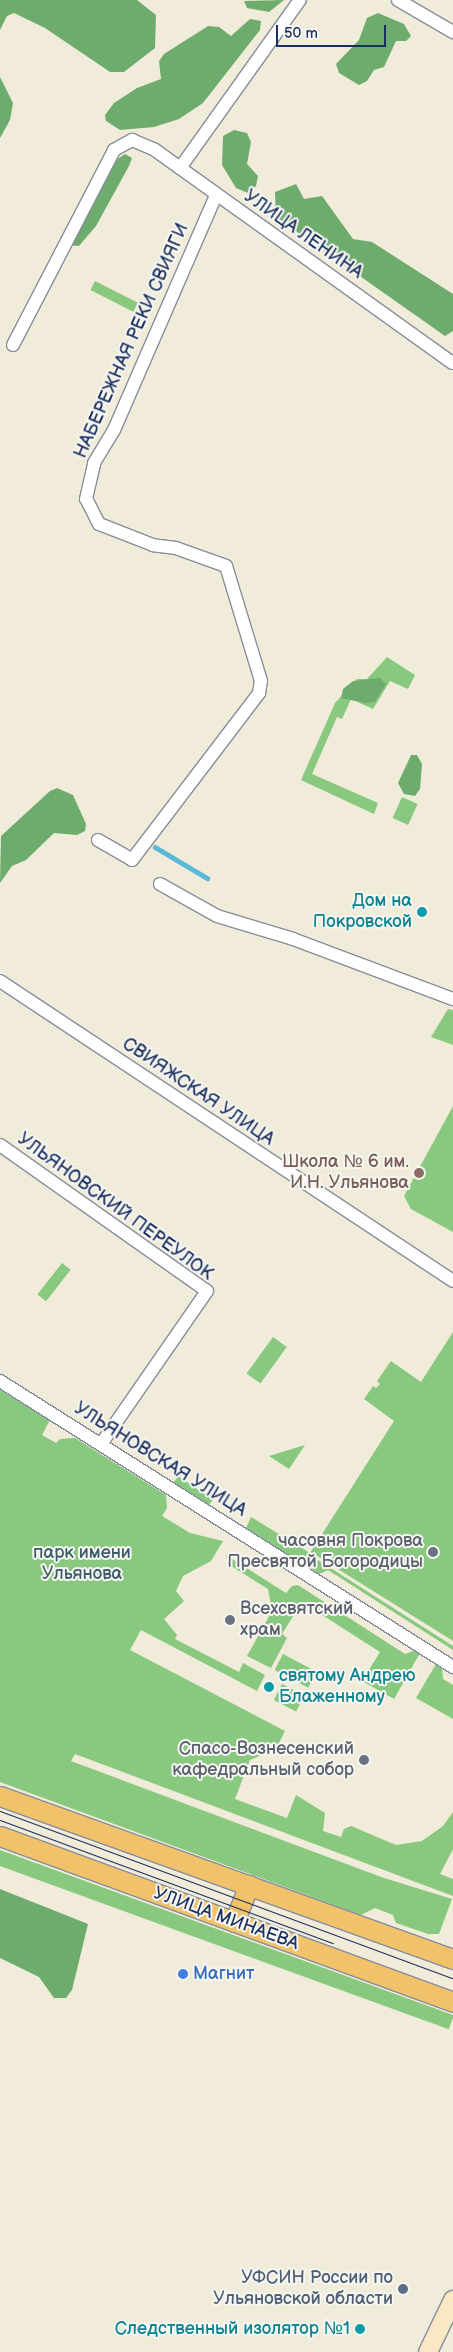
<!DOCTYPE html>
<html>
<head>
<meta charset="utf-8">
<style>
  body { margin:0 }
  #map { position:relative; width:453px; height:2352px; overflow:hidden; background:#f0ecd9; font-family:"Balsamiq Sans",sans-serif }
  div>[style] { position:absolute }
  .green>* { inset:0; background:#88c87f; transform-origin:0 0 }
  .forest>* { inset:0; background:#6eac6e }
  .stream>* { height:4.5px; margin:-2.25px; padding:0 2.25px; transform-origin:2.25px; border-radius:2.25px; background:#5ab8d8 }
  .roads { filter:drop-shadow(1px 0 #868e9c) drop-shadow(-1px 0 #868e9c) drop-shadow(0 1px #868e9c) drop-shadow(0 -1px #868e9c) }
  .street>* { height:12px; margin:-6px; padding:0 6px; transform-origin:6px; border-radius:6px; background:#fff }
  .secondary>* { height:18px; margin:-9px; padding:0 9px; transform-origin:9px; border-radius:9px; background:#fae7c3 }
  .primary>* { height:19px; margin:-9.5px; padding:0 9.5px; transform-origin:9.5px; border-radius:9.5px; background:#f2c26a }
  .tram>* { height:1px; margin:-0.5px; padding:0 0.5px; transform-origin:0.5px; border-radius:0.5px; background:#1b2f5e }
  .dots>* { width:14px; height:14px; translate:-50% -50%; box-sizing:border-box; border:2px solid #f6f6f2; border-radius:50% }
  span { translate:-50% -50%; white-space:nowrap; text-align:center; line-height:1.15; -webkit-text-stroke:4px #f6f6f2; paint-order:stroke }
  .street-label { font-size:18px; color:#1b2f5e }
  .culture-label { font-size:18px; color:#0d838f }
  .right { translate:-100% -50%; text-align:right }
  .left { translate:0 -50%; text-align:left }
  .education-label { font-size:18px; color:#785e54 }
  .worship-label { font-size:18px; color:#5b616d }
  .park-label { font-size:18px; color:#3c5d68 }
  .shop-label { font-size:18px; color:#366cbe }
  .service-label { font-size:18px; color:#4e5e75 }
  .scale { position:absolute; left:276px; top:25px; width:110px; height:22px; box-sizing:border-box; border:2px solid #1b2f5e; border-top:0; padding-left:6px; font-size:15px; line-height:18px; white-space:nowrap; color:#1b2f5e; -webkit-text-stroke:4px #f6f6f2; paint-order:stroke }
</style>
</head>
<body>
<div id="map">
  <div class="green">
    <div style="left:95px;top:281px;width:48px;height:10px;rotate:27deg"></div>
    <div style="clip-path:polygon(387px 657px,415px 675px,408px 689px,390px 681px,373px 709px,351px 699px,342px 719px,337px 717px,312px 774px,378px 803px,374px 814px,301px 780px,335px 703px,357px 679px,367px 679px)"></div>
    <div style="left:402px;top:797px;width:17px;height:23px;rotate:24deg"></div>
    <div style="clip-path:polygon(448px 1009px,453px 1010px,453px 1045px,431px 1037px)"></div>
    <div style="clip-path:polygon(453px 1106px,453px 1232px,411px 1209px,404px 1196px)"></div>
    <div style="left:62px;top:1263px;width:11px;height:40px;rotate:38deg"></div>
    <div style="clip-path:polygon(453px 1332px,453px 1641px,314px 1554px,295px 1560px,246px 1528px,251px 1517px,310px 1553px,394px 1421px,364px 1399px,373px 1386px,376px 1388px,380px 1384px,377px 1381px,391px 1361px,421px 1382px)"></div>
    <div style="left:273px;top:1337px;width:17px;height:45px;rotate:36deg"></div>
    <div style="clip-path:polygon(0 1390px,50px 1420px,42px 1435px,56px 1443px,60px 1439px,75px 1438px,166px 1495px,167px 1508px,162px 1516px,190px 1533px,223px 1541px,211px 1561px,183px 1576px,176px 1591px,184px 1601px,164px 1619px,177px 1635px,175px 1639px,239px 1672px,243px 1663px,265px 1675px,257px 1691px,141px 1630px,130px 1650px,285px 1731px,276px 1749px,250px 1760px,235px 1799px,287px 1818px,296px 1795px,325px 1813px,323px 1831px,341px 1837px,344px 1829px,351px 1826px,396px 1845px,422px 1841px,443px 1826px,453px 1812px,453px 1849px,440px 1874px,453px 1879px,453px 1896px,75px 1754px,71px 1761px,384px 1878px,452px 1899px,439px 1934px,428px 1934px,396px 1923px,393px 1915px,375px 1908px,361px 1915px,0 1782px)"></div>
    <div style="clip-path:polygon(305px 1445px,289px 1469px,269px 1456px)"></div>
    <div style="left:178px;top:1476px;width:42px;height:9px;rotate:34deg"></div>
    <div style="clip-path:polygon(226px 1555px,286px 1593px,292px 1586px,298px 1585px,405px 1654px,416px 1650px,420px 1653px,394px 1699px,362px 1681px,380px 1652px,302px 1602px,282px 1634px,287px 1638px,271px 1668px,247px 1656px,272px 1611px,268px 1589px,228px 1564px)"></div>
    <div style="clip-path:polygon(318px 1560px,453px 1646px,453px 1650px,328px 1570px,319px 1574px,312px 1569px)"></div>
    <div style="left:283px;top:1654px;width:38px;height:18px;rotate:28deg"></div>
    <div style="clip-path:polygon(436px 1664px,442px 1667px,443px 1679px,453px 1685px,453px 1719px,416px 1698px)"></div>
    <div style="left:282px;top:1684px;width:25px;height:18px;rotate:27deg"></div>
    <div style="left:0;top:1850px;width:483px;height:15px;rotate:20deg"></div>
  </div>
  <div class="forest">
    <div style="clip-path:polygon(0 0,137px 0,156px 15px,155px 48px,124px 72px,110px 72px,45px 28px,14px 13px,7px 16px,0 30px)"></div>
    <div style="clip-path:polygon(284px 0,269px 12px,247px 8px,244px 1px)"></div>
    <div style="clip-path:polygon(378px 13px,404px 24px,411px 36px,406px 41px,396px 41px,384px 67px,374px 70px,367px 81px,359px 85px,339px 73px,336px 64px,359px 40px,367px 18px)"></div>
    <div style="clip-path:polygon(250px 19px,261px 21px,260px 30px,203px 103px,179px 119px,154px 127px,120px 130px,106px 121px,105px 115px,114px 103px,137px 88px,161px 79px,159px 61px,164px 54px,208px 26px,219px 27px,231px 36px)"></div>
    <div style="clip-path:polygon(0 77px,13px 103px,10px 120px,0 138px)"></div>
    <div style="clip-path:polygon(234px 130px,247px 133px,251px 142px,247px 164px,258px 176px,256px 186px,248px 193px,236px 188px,222px 165px,223px 136px)"></div>
    <div style="clip-path:polygon(125px 154px,132px 158px,129px 166px,96px 226px,79px 246px,68px 245px,66px 241px,79px 203px,98px 172px)"></div>
    <div style="clip-path:polygon(296px 184px,304px 199px,322px 196px,353px 239px,372px 242px,453px 294px,453px 331px,445px 336px,276px 217px,275px 192px)"></div>
    <div style="clip-path:polygon(380px 678px,386px 684px,375px 702px,365px 703px,341px 698px,343px 689px,353px 681px)"></div>
    <div style="clip-path:polygon(411px 755px,417px 755px,422px 764px,420px 789px,415px 796px,404px 794px,398px 783px)"></div>
    <div style="clip-path:polygon(57px 788px,73px 795px,86px 824px,85px 831px,77px 835px,54px 833px,26px 860px,12px 866px,0 883px,1px 836px,50px 791px)"></div>
    <div style="clip-path:polygon(0 1889px,88px 1924px,72px 1990px,66px 1998px,54px 1998px,39px 1977px,0 1958px)"></div>
  </div>
  <div class="stream">
    <div style="left:155px;top:847px;width:61px;rotate:30.8deg"></div>
  </div>
  <div class="roads">
    <div class="street">
      <div style="left:398px;top:0;width:64px;rotate:30.2deg"></div>
      <div style="left:180px;top:168px;width:206px;rotate:-54.5deg"></div>
      <div style="left:13px;top:345px;width:220px;rotate:-62.6deg"></div>
      <div style="left:114px;top:150px;width:21px;rotate:-29deg"></div>
      <div style="left:132px;top:140px;width:25px;rotate:23deg"></div>
      <div style="left:155px;top:150px;width:366px;rotate:35.6deg"></div>
      <div style="left:98px;top:840px;width:39px;rotate:30deg"></div>
      <div style="left:132px;top:860px;width:210px;rotate:-52.7deg"></div>
      <div style="left:259px;top:693px;width:12px;rotate:-81deg"></div>
      <div style="left:261px;top:681px;width:120px;rotate:-106.9deg"></div>
      <div style="left:226px;top:566px;width:53px;rotate:-160.2deg"></div>
      <div style="left:176px;top:548px;width:23px;rotate:-173deg"></div>
      <div style="left:153px;top:545px;width:58px;rotate:-158.7deg"></div>
      <div style="left:99px;top:524px;width:28px;rotate:-117deg"></div>
      <div style="left:86px;top:499px;width:37px;rotate:-77deg"></div>
      <div style="left:94px;top:463px;width:39px;rotate:-59deg"></div>
      <div style="left:114px;top:430px;width:256px;rotate:-66.5deg"></div>
      <div style="left:160px;top:884px;width:65px;rotate:29.3deg"></div>
      <div style="left:217px;top:916px;width:79px;rotate:16.8deg"></div>
      <div style="left:293px;top:939px;width:171px;rotate:20.6deg"></div>
      <div style="left:0;top:981px;width:543px;rotate:33.51deg"></div>
      <div style="left:0;top:1145px;width:253px;rotate:35.2deg"></div>
      <div style="left:207px;top:1291px;width:186px;rotate:124.7deg"></div>
      <div style="left:0;top:1381px;width:536px;rotate:32.27deg"></div>
    </div>
    <div class="secondary">
      <div style="left:428px;top:2352px;width:58px;rotate:-64.3deg"></div>
    </div>
    <div class="primary">
      <div style="left:0;top:1796px;width:481px;rotate:19.8deg"></div>
      <div style="left:0;top:1836px;width:482px;rotate:20.1deg"></div>
      <div style="left:234px;top:1922px;width:40px;rotate:-68deg"></div>
    </div>
  </div>
  <div class="tram">
    <div style="left:0;top:1811px;width:483px;rotate:20.3deg"></div>
    <div style="left:0;top:1820px;width:355px;rotate:20.3deg"></div>
  </div>
  <div class="dots">
    <div style="left:422px;top:912px;background:#0f9aa8"></div>
    <div style="left:419px;top:1173px;background:#8d6e63"></div>
    <div style="left:433px;top:1552px;background:#6b7280"></div>
    <div style="left:230px;top:1620px;background:#6b7280"></div>
    <div style="left:269px;top:1687px;background:#0f9aa8"></div>
    <div style="left:364px;top:1760px;background:#6b7280"></div>
    <div style="left:183px;top:1974px;background:#3f7fe0"></div>
    <div style="left:403px;top:2289px;background:#5c6f8a"></div>
    <div style="left:360px;top:2329px;background:#0f9aa8"></div>
  </div>
  <div class="street-label">
    <span style="left:303px;top:235px;rotate:35deg">УЛИЦА ЛЕНИНА</span>
    <span style="left:132px;top:341px;rotate:-66deg">НАБЕРЕЖНАЯ РЕКИ СВИЯГИ</span>
    <span style="left:198px;top:1092px;rotate:34deg">СВИЯЖСКАЯ УЛИЦА</span>
    <span style="left:115px;top:1207px;rotate:36deg">УЛЬЯНОВСКИЙ ПЕРЕУЛОК</span>
    <span style="left:160px;top:1460px;rotate:32deg">УЛЬЯНОВСКАЯ УЛИЦА</span>
    <span style="left:226px;top:1919px;rotate:20deg">УЛИЦА МИНАЕВА</span>
  </div>
  <div class="culture-label">
    <span class="right" style="left:412px;top:912px">Дом на<br>Покровской</span>
    <span class="left" style="left:279px;top:1687px">святому Андрею<br>Блаженному</span>
    <span class="right" style="left:350px;top:2329px">Следственный изолятор №1</span>
  </div>
  <div class="education-label">
    <span class="right" style="left:409px;top:1173px">Школа № 6 им.<br>И.Н. Ульянова</span>
  </div>
  <div class="worship-label">
    <span class="right" style="left:423px;top:1552px">часовня Покрова<br>Пресвятой Богородицы</span>
    <span class="left" style="left:240px;top:1620px">Всехсвятский<br>храм</span>
    <span class="right" style="left:354px;top:1760px">Спасо-Вознесенский<br>кафедральный собор</span>
  </div>
  <div class="park-label">
    <span style="left:82px;top:1564px">парк имени<br>Ульянова</span>
  </div>
  <div class="shop-label">
    <span class="left" style="left:193px;top:1974px">Магнит</span>
  </div>
  <div class="service-label">
    <span class="right" style="left:393px;top:2289px">УФСИН России по<br>Ульяновской области</span>
  </div>
  <div class="scale">50 m</div>
</div>
</body>
</html>
